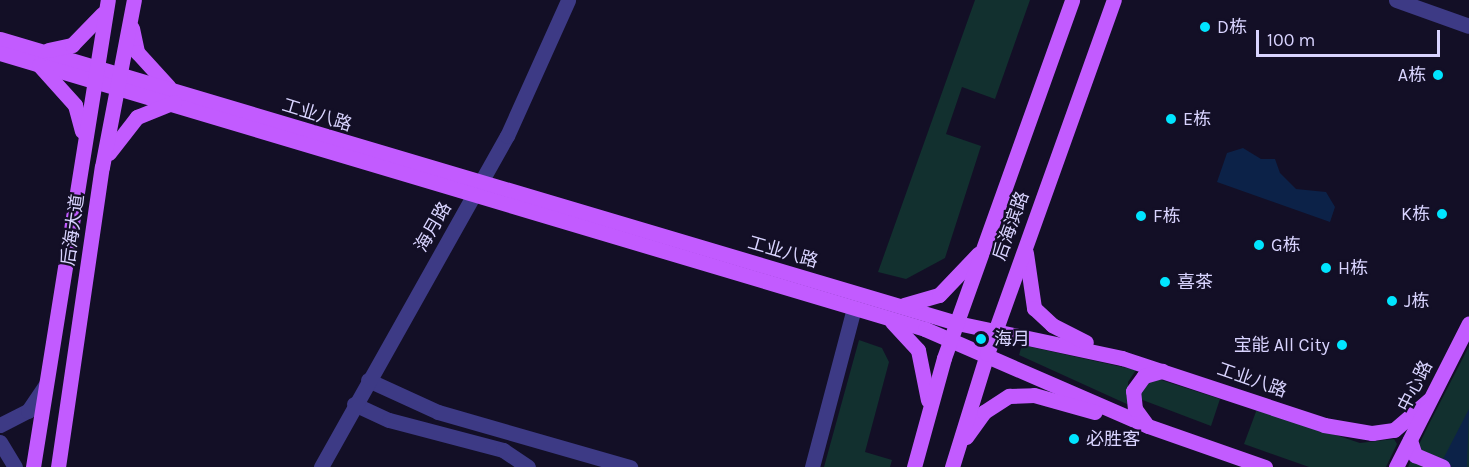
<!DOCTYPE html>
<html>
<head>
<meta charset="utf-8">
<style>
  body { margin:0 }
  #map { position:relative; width:1469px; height:467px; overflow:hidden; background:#130f26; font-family:Karla,"Noto Sans SC",sans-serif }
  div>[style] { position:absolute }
  .green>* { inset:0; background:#12302f }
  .water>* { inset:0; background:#0c2248 }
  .minor>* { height:15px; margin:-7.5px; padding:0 7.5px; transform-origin:7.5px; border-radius:7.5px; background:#3d3a85 }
  .major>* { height:15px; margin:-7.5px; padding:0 7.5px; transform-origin:7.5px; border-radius:7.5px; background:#c25bff }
  .dots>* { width:16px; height:16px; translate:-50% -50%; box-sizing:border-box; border:3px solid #130f26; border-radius:50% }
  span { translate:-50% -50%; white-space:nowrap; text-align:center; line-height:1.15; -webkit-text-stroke:4.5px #130f26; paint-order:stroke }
  .poi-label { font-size:18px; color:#d9d4ff }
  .left { translate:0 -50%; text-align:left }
  .right { translate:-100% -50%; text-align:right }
  .street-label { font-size:18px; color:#d9d4ff }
  .scale { position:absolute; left:1256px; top:30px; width:184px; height:27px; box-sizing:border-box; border:3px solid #d9d4ff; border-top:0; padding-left:8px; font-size:18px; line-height:21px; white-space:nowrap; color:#d9d4ff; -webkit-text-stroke:4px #130f26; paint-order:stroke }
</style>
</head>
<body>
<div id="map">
  <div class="green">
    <div style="clip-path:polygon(975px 0,1030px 0,995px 99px,962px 87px,946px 134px,981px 146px,945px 258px,906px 279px,878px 272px)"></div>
    <div style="clip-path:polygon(859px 340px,882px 348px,889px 362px,865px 452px,892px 460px,890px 467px,824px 467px)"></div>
    <div style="clip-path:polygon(1022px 345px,1136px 370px,1128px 382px,1129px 405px,1019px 355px)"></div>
    <div style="clip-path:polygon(1469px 346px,1469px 467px,1408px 467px,1428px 426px)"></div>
    <div style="clip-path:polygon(1152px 377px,1220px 399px,1211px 426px,1140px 399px,1140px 389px)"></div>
    <div style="clip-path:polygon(1257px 409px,1360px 443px,1394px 439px,1397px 444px,1386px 467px,1309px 467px,1244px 444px)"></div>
  </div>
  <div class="water">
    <div style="clip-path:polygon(1243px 148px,1261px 159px,1275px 159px,1280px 173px,1296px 189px,1326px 192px,1335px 207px,1330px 222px,1217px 182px,1227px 153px)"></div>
    <div style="clip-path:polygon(1469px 409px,1467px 467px,1439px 467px)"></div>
  </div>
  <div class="minor">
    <div style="left:1396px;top:0;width:77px;rotate:19.6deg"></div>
    <div style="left:368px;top:380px;width:77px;rotate:24.6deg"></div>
    <div style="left:438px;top:412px;width:200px;rotate:16deg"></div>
    <div style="left:354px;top:404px;width:38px;rotate:25deg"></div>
    <div style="left:389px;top:420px;width:118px;rotate:14.7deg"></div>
    <div style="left:503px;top:450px;width:30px;rotate:34deg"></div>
    <div style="left:0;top:425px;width:31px;rotate:-27deg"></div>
    <div style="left:28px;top:411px;width:32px;rotate:-56deg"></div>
    <div style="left:0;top:442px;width:29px;rotate:59deg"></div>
    <div style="left:321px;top:467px;width:380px;rotate:-60.7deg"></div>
    <div style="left:507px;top:136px;width:149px;rotate:-65.8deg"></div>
    <div style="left:812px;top:467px;width:164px;rotate:-75.2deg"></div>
  </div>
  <div class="major">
    <div style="left:132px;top:28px;width:25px;rotate:78deg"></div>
    <div style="left:137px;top:52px;width:47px;rotate:47.6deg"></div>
    <div style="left:0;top:39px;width:998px;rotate:16.53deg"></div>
    <div style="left:957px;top:323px;width:169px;rotate:12deg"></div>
    <div style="left:1122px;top:358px;width:213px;rotate:18.3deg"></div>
    <div style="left:1324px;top:425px;width:49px;rotate:9.5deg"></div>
    <div style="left:1372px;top:433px;width:22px;rotate:-8deg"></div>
    <div style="left:1394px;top:430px;width:46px;rotate:-40.6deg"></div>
    <div style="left:48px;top:50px;width:25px;rotate:-12deg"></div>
    <div style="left:72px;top:45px;width:43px;rotate:-45.9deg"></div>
    <div style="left:0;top:53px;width:965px;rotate:16.61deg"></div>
    <div style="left:925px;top:329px;width:243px;rotate:23.5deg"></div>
    <div style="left:1148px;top:426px;width:124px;rotate:19.3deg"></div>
    <div style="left:39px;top:65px;width:54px;rotate:48deg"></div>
    <div style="left:75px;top:105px;width:27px;rotate:75deg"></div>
    <div style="left:109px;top:153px;width:46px;rotate:-52.1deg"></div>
    <div style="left:137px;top:117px;width:40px;rotate:-22deg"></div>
    <div style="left:1026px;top:253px;width:56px;rotate:81.7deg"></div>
    <div style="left:1034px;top:308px;width:25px;rotate:43deg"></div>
    <div style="left:1052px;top:325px;width:38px;rotate:27deg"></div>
    <div style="left:904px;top:305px;width:36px;rotate:-16deg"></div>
    <div style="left:939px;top:295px;width:57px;rotate:-46.4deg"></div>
    <div style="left:892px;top:322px;width:38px;rotate:47deg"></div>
    <div style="left:918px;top:350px;width:51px;rotate:78.7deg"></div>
    <div style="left:1146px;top:424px;width:19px;rotate:-126deg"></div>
    <div style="left:1135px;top:409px;width:18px;rotate:-96deg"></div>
    <div style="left:1133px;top:391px;width:19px;rotate:-54deg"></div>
    <div style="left:1144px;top:376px;width:19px;rotate:-16deg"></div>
    <div style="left:966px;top:437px;width:31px;rotate:-54deg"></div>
    <div style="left:984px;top:412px;width:30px;rotate:-33deg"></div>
    <div style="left:1009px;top:396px;width:25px;rotate:-2deg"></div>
    <div style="left:1034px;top:395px;width:63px;rotate:15.6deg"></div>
    <div style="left:1410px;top:440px;width:16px;rotate:72deg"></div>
    <div style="left:1415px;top:455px;width:30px;rotate:23deg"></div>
    <div style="left:33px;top:467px;width:473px;rotate:-80.9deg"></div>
    <div style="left:58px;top:467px;width:303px;rotate:-81.7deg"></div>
    <div style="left:102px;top:167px;width:170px;rotate:-79.2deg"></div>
    <div style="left:914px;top:467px;width:113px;rotate:-74.6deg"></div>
    <div style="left:944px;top:358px;width:380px;rotate:-70.3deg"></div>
    <div style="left:952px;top:467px;width:118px;rotate:-72.8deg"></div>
    <div style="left:987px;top:354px;width:376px;rotate:-70.3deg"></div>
    <div style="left:1396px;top:467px;width:161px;rotate:-63.1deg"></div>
  </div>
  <div class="dots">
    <div style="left:1205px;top:27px;background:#00e5ff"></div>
    <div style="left:1438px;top:75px;background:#00e5ff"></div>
    <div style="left:1171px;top:119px;background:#00e5ff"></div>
    <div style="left:1442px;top:214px;background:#00e5ff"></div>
    <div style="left:1141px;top:216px;background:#00e5ff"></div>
    <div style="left:1259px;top:245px;background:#00e5ff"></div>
    <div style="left:1326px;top:268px;background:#00e5ff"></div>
    <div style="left:1165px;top:282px;background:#00e5ff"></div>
    <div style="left:1392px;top:301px;background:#00e5ff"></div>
    <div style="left:981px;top:339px;background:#00e5ff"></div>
    <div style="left:1342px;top:345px;background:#00e5ff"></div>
    <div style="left:1074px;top:439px;background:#00e5ff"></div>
  </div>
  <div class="poi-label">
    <span class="left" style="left:1217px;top:27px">D栋</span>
    <span class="right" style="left:1426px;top:75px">A栋</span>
    <span class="left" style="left:1183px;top:119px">E栋</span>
    <span class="right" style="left:1430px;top:214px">K栋</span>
    <span class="left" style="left:1153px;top:216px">F栋</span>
    <span class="left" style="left:1271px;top:245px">G栋</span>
    <span class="left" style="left:1338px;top:268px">H栋</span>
    <span class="left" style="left:1177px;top:282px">喜茶</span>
    <span class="left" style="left:1404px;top:301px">J栋</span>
    <span class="left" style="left:994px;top:339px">海月</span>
    <span class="right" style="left:1330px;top:345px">宝能 All City</span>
    <span class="left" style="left:1086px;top:439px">必胜客</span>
  </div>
  <div class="street-label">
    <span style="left:317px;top:115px;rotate:17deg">工业八路</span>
    <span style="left:1011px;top:226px;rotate:-70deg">后海滨路</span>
    <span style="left:433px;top:227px;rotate:-60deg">海月路</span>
    <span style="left:73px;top:230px;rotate:-82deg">后海大道</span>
    <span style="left:783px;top:252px;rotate:16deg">工业八路</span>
    <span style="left:1252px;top:380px;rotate:19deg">工业八路</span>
    <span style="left:1415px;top:386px;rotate:-63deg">中心路</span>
  </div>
  <div class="scale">100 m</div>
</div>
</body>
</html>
